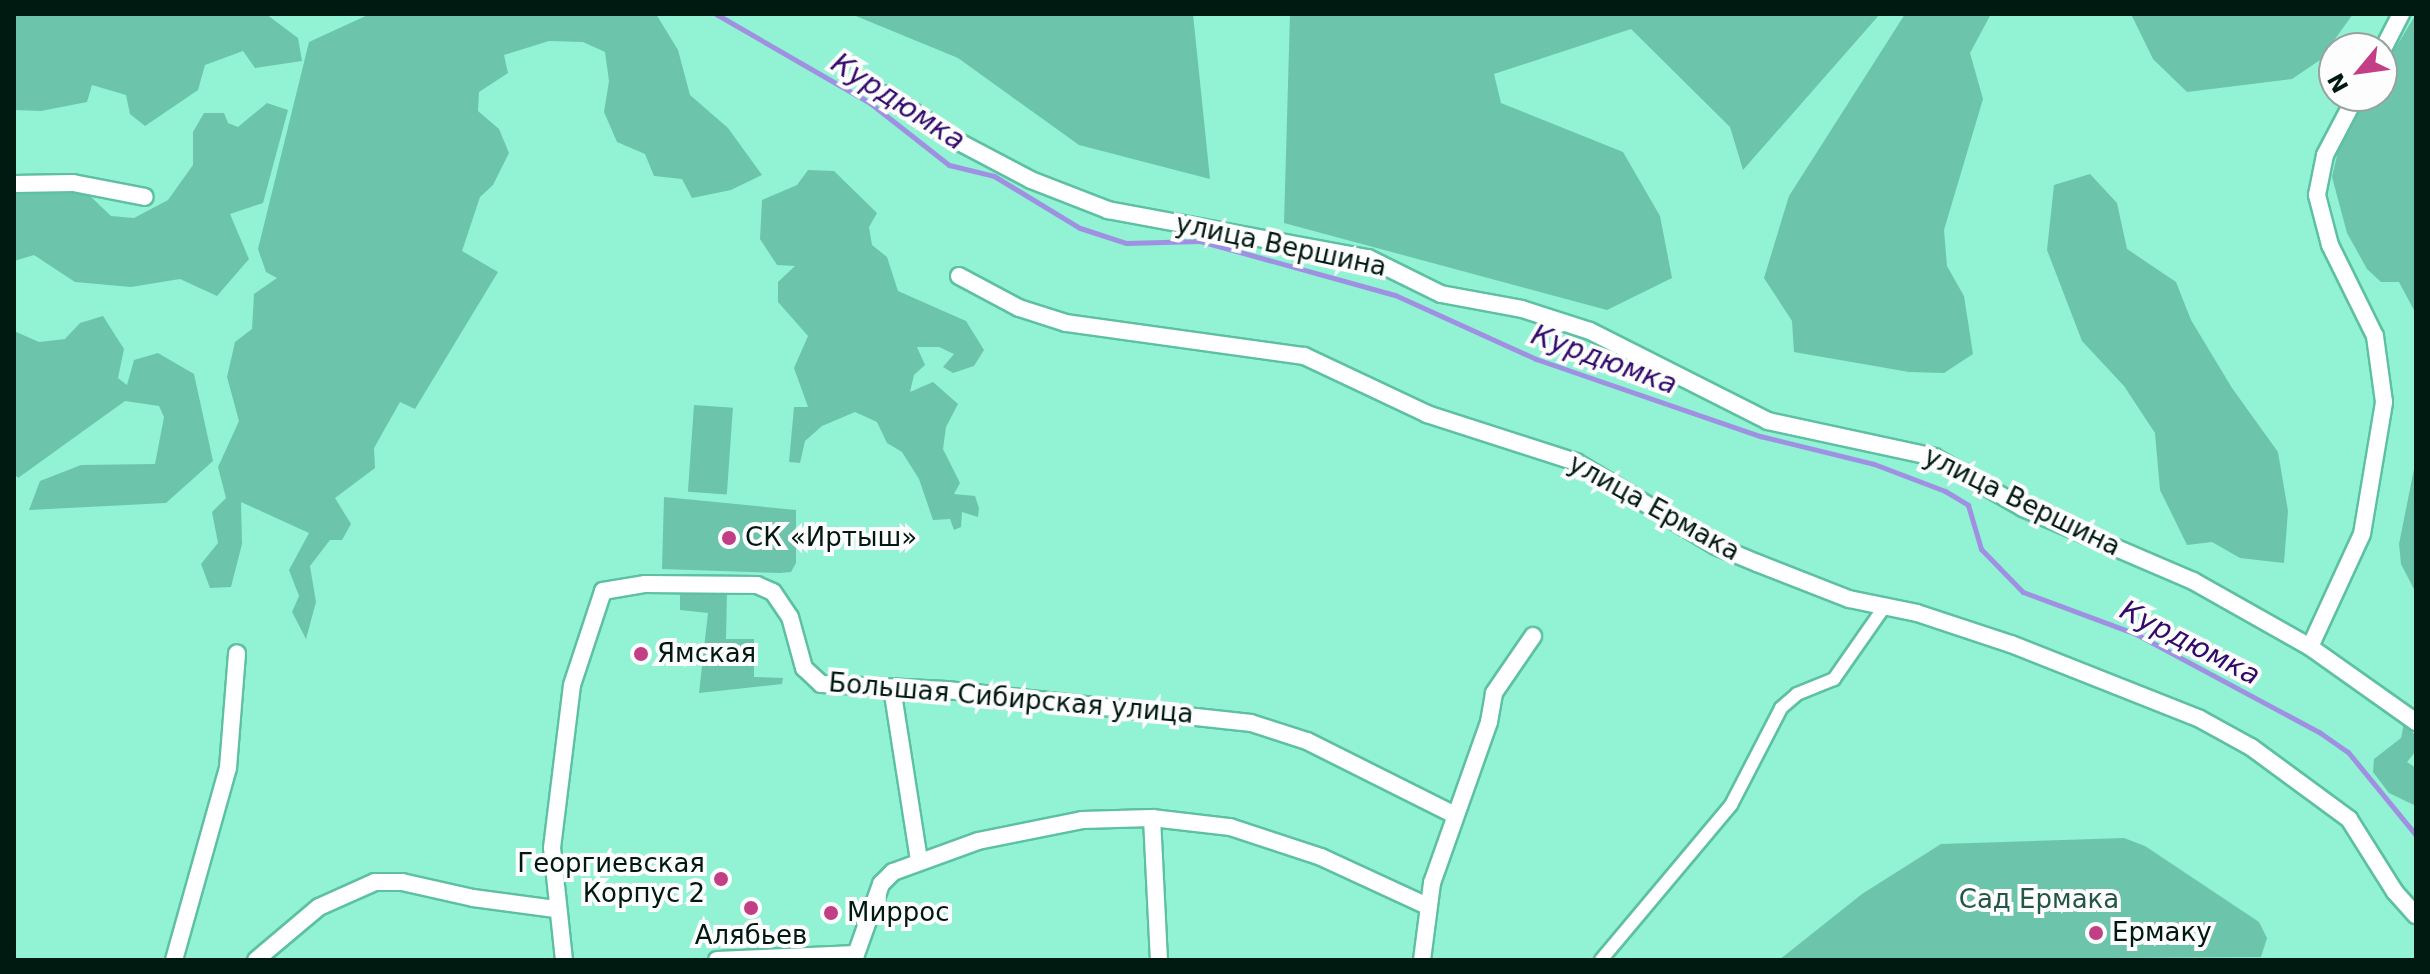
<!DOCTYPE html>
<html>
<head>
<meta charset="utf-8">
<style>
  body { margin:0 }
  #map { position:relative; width:2430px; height:974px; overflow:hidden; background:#91f2d4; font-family:"DejaVu Sans",sans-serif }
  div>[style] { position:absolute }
  .green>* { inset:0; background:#6cc5aa; transform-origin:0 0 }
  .stream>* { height:5px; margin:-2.5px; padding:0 2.5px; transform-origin:2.5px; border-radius:2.5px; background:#a090e2 }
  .roads { filter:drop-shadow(2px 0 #5ec0a3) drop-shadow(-2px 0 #5ec0a3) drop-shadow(0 2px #5ec0a3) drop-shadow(0 -2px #5ec0a3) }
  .pedestrian>* { height:12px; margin:-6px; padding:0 6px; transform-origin:6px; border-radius:6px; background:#fff }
  .minor>* { height:16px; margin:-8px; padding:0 8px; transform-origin:8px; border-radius:8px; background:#fff }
  .dots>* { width:22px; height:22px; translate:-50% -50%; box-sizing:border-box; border:4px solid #fdfdfd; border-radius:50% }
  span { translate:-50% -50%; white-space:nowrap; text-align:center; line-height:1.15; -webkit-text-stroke:8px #fdfdfd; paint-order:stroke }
  .street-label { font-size:26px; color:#001911 }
  .poi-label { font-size:26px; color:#001911 }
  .left { translate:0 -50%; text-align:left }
  .right { translate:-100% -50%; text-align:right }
  .park-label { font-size:26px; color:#245647 }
  .water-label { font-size:28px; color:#310a6c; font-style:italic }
  .frame { position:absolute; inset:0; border:16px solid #001911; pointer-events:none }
  .north { position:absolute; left:2318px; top:32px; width:80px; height:80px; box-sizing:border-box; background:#fdfdfd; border:2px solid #98a29f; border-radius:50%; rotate:241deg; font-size:22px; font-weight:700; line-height:32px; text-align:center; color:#001911 }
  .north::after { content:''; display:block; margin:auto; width:28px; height:36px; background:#c33f85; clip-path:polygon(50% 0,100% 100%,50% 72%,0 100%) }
</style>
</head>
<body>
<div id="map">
  <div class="green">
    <div style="clip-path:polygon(14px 14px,266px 14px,298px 38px,302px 61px,255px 68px,243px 51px,205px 65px,198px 90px,145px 126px,130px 114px,126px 95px,92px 85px,87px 102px,41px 111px,14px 110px)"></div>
    <div style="clip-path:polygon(370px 14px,656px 14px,678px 50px,690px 95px,728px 128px,762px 175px,731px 190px,692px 198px,682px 179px,654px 176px,645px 154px,617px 142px,604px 112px,609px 81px,605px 52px,583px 42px,549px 41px,504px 55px,508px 73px,479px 92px,478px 111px,499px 129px,509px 153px,493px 185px,480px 197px,462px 251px,498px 272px,415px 409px,400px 402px,374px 448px,375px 468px,335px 498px,351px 524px,342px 540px,330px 540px,310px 566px,316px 602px,306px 639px,292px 612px,299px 596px,289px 570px,309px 533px,241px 502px,242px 544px,231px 587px,210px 588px,201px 564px,218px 543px,212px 512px,226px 498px,218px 467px,239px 421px,227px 377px,235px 342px,252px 329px,254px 294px,277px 278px,266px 272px,258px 249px,309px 42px)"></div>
    <div style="clip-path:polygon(851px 14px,1193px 14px,1210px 179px,1079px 145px,958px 58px)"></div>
    <div style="clip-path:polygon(1290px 14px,1880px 14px,1743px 170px,1730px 127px,1631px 29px,1494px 74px,1501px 103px,1623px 152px,1660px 216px,1672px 278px,1607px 310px,1284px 223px)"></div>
    <div style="clip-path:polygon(1905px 14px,1991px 14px,1970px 53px,1983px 99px,1944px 230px,1947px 266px,1964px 296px,1973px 354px,1944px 373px,1909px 372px,1794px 352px,1792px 321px,1764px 278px,1789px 196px)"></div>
    <div style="clip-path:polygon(2131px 14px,2353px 14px,2320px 60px,2292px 79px,2187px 92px,2153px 59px)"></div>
    <div style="clip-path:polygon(2416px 14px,2416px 314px,2399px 282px,2381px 282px,2367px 269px,2347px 233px,2332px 177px,2338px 151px,2367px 96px,2382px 96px,2382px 70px)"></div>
    <div style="clip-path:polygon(267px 103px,288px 110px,263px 203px,230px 214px,249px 259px,217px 296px,180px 279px,131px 287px,75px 282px,34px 255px,14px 261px,14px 191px,61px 189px,88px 194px,111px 216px,134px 218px,168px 200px,193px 165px,193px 132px,204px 113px,224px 113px,228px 123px,238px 127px)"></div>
    <div style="clip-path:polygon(808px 170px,834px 171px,877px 213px,869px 227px,872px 245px,887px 257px,898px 291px,966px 321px,984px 350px,974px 366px,953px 373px,943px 367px,954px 354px,939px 347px,917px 347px,925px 365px,914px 375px,910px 392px,933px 382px,958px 404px,946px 427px,943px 449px,960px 483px,954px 494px,975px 496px,979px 508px,978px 517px,962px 512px,961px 527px,954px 530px,950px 519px,933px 520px,919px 479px,902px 452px,887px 443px,877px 422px,855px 412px,822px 426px,805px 441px,800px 463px,789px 462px,794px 407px,808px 407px,794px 368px,808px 336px,778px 302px,778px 282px,795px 266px,777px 265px,760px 239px,762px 200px,797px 185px)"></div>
    <div style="clip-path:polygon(2090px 174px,2117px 203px,2127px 249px,2176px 282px,2191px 320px,2232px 388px,2278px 452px,2288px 511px,2284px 563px,2240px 558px,2212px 542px,2187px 545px,2160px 490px,2155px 433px,2124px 386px,2082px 341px,2047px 250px,2054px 185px)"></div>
    <div style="clip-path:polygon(103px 316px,124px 349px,118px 378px,127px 385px,134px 360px,158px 353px,194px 374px,213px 461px,166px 503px,29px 510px,40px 481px,81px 465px,155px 464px,164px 417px,159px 406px,125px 401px,18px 478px,14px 473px,14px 331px,39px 342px,65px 339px,80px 323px)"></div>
    <div style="left:694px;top:405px;width:39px;height:87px;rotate:4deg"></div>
    <div style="clip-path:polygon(2416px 459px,2416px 593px,2401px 564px,2399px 544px)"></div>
    <div style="clip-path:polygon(664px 497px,796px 510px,796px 563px,791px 572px,780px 573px,662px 569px)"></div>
    <div style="clip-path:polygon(689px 590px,727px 592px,726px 639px,754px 639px,754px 677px,783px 678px,782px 684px,699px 693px,708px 613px,680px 610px,680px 595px)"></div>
    <div style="clip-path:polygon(2404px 723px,2416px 736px,2416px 751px,2407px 762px,2416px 768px,2416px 806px,2389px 793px,2373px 772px,2374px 759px,2401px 738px)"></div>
    <div style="clip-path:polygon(2124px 838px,2145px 846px,2259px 922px,2267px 938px,2261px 957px,1779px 960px,1862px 894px,1941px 844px)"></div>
  </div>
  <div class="stream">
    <div style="left:716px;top:14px;width:178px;rotate:30deg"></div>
    <div style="left:870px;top:103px;width:100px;rotate:38.1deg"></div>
    <div style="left:949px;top:165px;width:46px;rotate:13.7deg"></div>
    <div style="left:994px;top:176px;width:100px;rotate:31.2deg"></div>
    <div style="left:1080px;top:228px;width:48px;rotate:18.1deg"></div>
    <div style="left:1126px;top:243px;width:74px;rotate:-1.5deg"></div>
    <div style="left:1200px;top:241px;width:202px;rotate:15.5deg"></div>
    <div style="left:1395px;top:295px;width:155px;rotate:24.4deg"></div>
    <div style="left:1536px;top:359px;width:237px;rotate:19deg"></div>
    <div style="left:1760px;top:436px;width:117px;rotate:13.8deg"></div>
    <div style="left:1874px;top:464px;width:76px;rotate:20.8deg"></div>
    <div style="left:1945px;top:491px;width:27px;rotate:31deg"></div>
    <div style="left:1968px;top:505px;width:46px;rotate:73.5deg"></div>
    <div style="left:1981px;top:549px;width:60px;rotate:45.7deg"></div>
    <div style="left:2023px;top:592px;width:121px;rotate:20.4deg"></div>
    <div style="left:2136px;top:634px;width:208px;rotate:28.2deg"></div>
    <div style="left:2319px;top:732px;width:35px;rotate:35deg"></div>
    <div style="left:2348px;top:752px;width:107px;rotate:50.7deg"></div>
  </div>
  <div class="roads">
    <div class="pedestrian">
      <div style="left:1601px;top:960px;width:202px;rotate:-50deg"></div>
      <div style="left:1731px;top:805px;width:109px;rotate:-62.7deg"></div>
      <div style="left:1781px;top:708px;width:21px;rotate:-41deg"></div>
      <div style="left:1797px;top:694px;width:40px;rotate:-22deg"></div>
      <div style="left:1834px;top:679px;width:89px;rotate:-55.1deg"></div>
    </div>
    <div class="minor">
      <div style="left:2382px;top:51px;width:42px;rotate:-62.8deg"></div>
      <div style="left:886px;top:94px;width:87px;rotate:33.3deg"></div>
      <div style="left:959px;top:142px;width:81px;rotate:27.8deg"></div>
      <div style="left:1031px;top:180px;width:83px;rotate:21.3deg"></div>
      <div style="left:1108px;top:210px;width:264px;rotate:10.5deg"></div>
      <div style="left:1368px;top:258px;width:81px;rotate:26.3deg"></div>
      <div style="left:1441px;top:294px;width:82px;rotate:10.5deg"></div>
      <div style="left:1522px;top:309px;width:71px;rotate:17.9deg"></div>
      <div style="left:1590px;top:331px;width:199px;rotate:26.8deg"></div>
      <div style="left:1768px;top:421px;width:170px;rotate:12.2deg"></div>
      <div style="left:1934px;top:457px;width:103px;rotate:29.8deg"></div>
      <div style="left:2023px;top:508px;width:185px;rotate:23.2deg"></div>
      <div style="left:2193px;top:581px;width:134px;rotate:29.4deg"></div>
      <div style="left:2310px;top:647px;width:130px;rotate:35.3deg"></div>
      <div style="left:14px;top:184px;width:59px;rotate:-1deg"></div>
      <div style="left:73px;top:183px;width:73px;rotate:11deg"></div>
      <div style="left:959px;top:276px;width:68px;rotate:28.1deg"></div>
      <div style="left:1019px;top:308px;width:49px;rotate:17.7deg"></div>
      <div style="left:1066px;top:323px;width:240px;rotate:7.9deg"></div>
      <div style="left:1304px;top:356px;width:136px;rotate:25.2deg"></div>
      <div style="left:1427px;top:414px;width:157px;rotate:17.9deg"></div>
      <div style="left:1576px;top:462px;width:163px;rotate:31deg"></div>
      <div style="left:1716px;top:546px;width:44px;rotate:22.5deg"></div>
      <div style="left:1757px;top:563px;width:99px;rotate:21.4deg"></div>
      <div style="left:1849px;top:599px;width:69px;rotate:11.6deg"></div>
      <div style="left:1917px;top:613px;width:99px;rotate:18.3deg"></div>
      <div style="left:2011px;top:644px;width:203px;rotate:21.6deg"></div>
      <div style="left:2200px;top:719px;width:58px;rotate:28.8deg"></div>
      <div style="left:2251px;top:747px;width:122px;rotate:36.3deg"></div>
      <div style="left:2349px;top:819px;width:86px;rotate:57.8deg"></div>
      <div style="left:2395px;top:892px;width:31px;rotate:48deg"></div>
      <div style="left:2310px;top:647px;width:124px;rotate:-65.3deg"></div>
      <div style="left:2362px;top:534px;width:134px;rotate:-80.5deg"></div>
      <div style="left:2384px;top:402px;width:67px;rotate:-97.8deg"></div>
      <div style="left:2375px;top:336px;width:102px;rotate:-116.3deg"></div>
      <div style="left:2330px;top:245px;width:52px;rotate:-104.6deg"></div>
      <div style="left:2317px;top:195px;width:41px;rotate:-78.7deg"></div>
      <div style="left:2325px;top:155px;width:67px;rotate:-62.3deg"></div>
      <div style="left:892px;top:688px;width:174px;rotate:81.1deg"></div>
      <div style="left:1152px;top:818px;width:142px;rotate:87.2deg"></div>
      <div style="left:174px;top:960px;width:199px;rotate:-74.3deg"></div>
      <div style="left:228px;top:768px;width:115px;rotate:-85.5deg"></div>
      <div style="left:256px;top:960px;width:82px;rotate:-40.1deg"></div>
      <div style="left:319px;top:907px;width:61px;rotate:-24.1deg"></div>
      <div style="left:375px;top:882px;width:27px"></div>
      <div style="left:402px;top:882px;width:73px;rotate:12.7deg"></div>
      <div style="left:473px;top:898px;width:83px;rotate:7.6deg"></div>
      <div style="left:564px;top:960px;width:113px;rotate:-96.1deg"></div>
      <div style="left:552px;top:848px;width:164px;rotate:-83deg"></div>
      <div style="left:572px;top:685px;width:99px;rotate:-71.7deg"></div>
      <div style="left:603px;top:591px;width:43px;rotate:-9.5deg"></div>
      <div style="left:645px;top:584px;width:112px;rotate:0.5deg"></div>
      <div style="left:757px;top:585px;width:17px;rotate:24deg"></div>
      <div style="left:773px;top:592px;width:30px;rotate:56deg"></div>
      <div style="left:790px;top:617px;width:53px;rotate:74.6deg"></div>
      <div style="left:804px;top:668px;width:23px;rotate:43deg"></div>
      <div style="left:821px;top:684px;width:126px;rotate:2.7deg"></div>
      <div style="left:947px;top:690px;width:306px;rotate:6.2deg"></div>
      <div style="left:1251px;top:723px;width:59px;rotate:17.8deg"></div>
      <div style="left:1307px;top:741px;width:163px;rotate:26.6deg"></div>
      <div style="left:717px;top:960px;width:139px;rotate:-2.5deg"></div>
      <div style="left:854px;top:960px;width:81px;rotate:-70.4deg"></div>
      <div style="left:881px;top:884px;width:17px;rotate:-45deg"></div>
      <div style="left:893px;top:872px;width:90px;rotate:-20deg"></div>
      <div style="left:978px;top:841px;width:106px;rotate:-11.4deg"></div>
      <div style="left:1082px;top:820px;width:70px;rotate:-1.6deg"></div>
      <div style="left:1152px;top:818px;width:79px;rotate:6.6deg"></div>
      <div style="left:1230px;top:827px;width:96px;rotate:18.2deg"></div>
      <div style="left:1321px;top:857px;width:117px;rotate:24.8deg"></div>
      <div style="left:1422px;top:960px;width:78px;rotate:-82.6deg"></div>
      <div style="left:1432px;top:883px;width:171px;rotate:-70.5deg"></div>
      <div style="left:1489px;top:722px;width:29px;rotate:-80deg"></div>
      <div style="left:1494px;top:693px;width:69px;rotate:-55.6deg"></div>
    </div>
  </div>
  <div class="dots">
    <div style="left:729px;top:538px;background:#c33f85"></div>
    <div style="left:641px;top:654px;background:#c33f85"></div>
    <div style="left:721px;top:879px;background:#c33f85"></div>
    <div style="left:751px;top:908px;background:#c33f85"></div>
    <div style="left:831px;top:913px;background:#c33f85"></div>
    <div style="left:2096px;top:933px;background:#c33f85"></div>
  </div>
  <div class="street-label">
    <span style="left:1281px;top:246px;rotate:12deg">улица Вершина</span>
    <span style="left:2022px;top:502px;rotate:26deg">улица Вершина</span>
    <span style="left:1654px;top:508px;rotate:29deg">улица Ермака</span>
    <span style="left:1011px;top:699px;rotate:5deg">Большая Сибирская улица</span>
  </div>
  <div class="poi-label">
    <span class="left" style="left:745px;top:538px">СК «Иртыш»</span>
    <span class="left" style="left:657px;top:654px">Ямская</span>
    <span class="right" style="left:705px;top:879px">Георгиевская<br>Корпус 2</span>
    <span class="left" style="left:847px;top:913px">Миррос</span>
    <span class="left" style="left:2112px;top:933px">Ермаку</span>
    <span style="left:751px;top:936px">Алябьев</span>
  </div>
  <div class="park-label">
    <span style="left:2039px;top:900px">Сад Ермака</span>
  </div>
  <div class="water-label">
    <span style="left:898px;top:102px;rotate:33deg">Курдюмка</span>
    <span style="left:1604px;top:360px;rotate:20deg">Курдюмка</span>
    <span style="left:2190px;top:643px;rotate:27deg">Курдюмка</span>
  </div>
  <div class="frame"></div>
  <div class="north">N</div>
</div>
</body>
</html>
